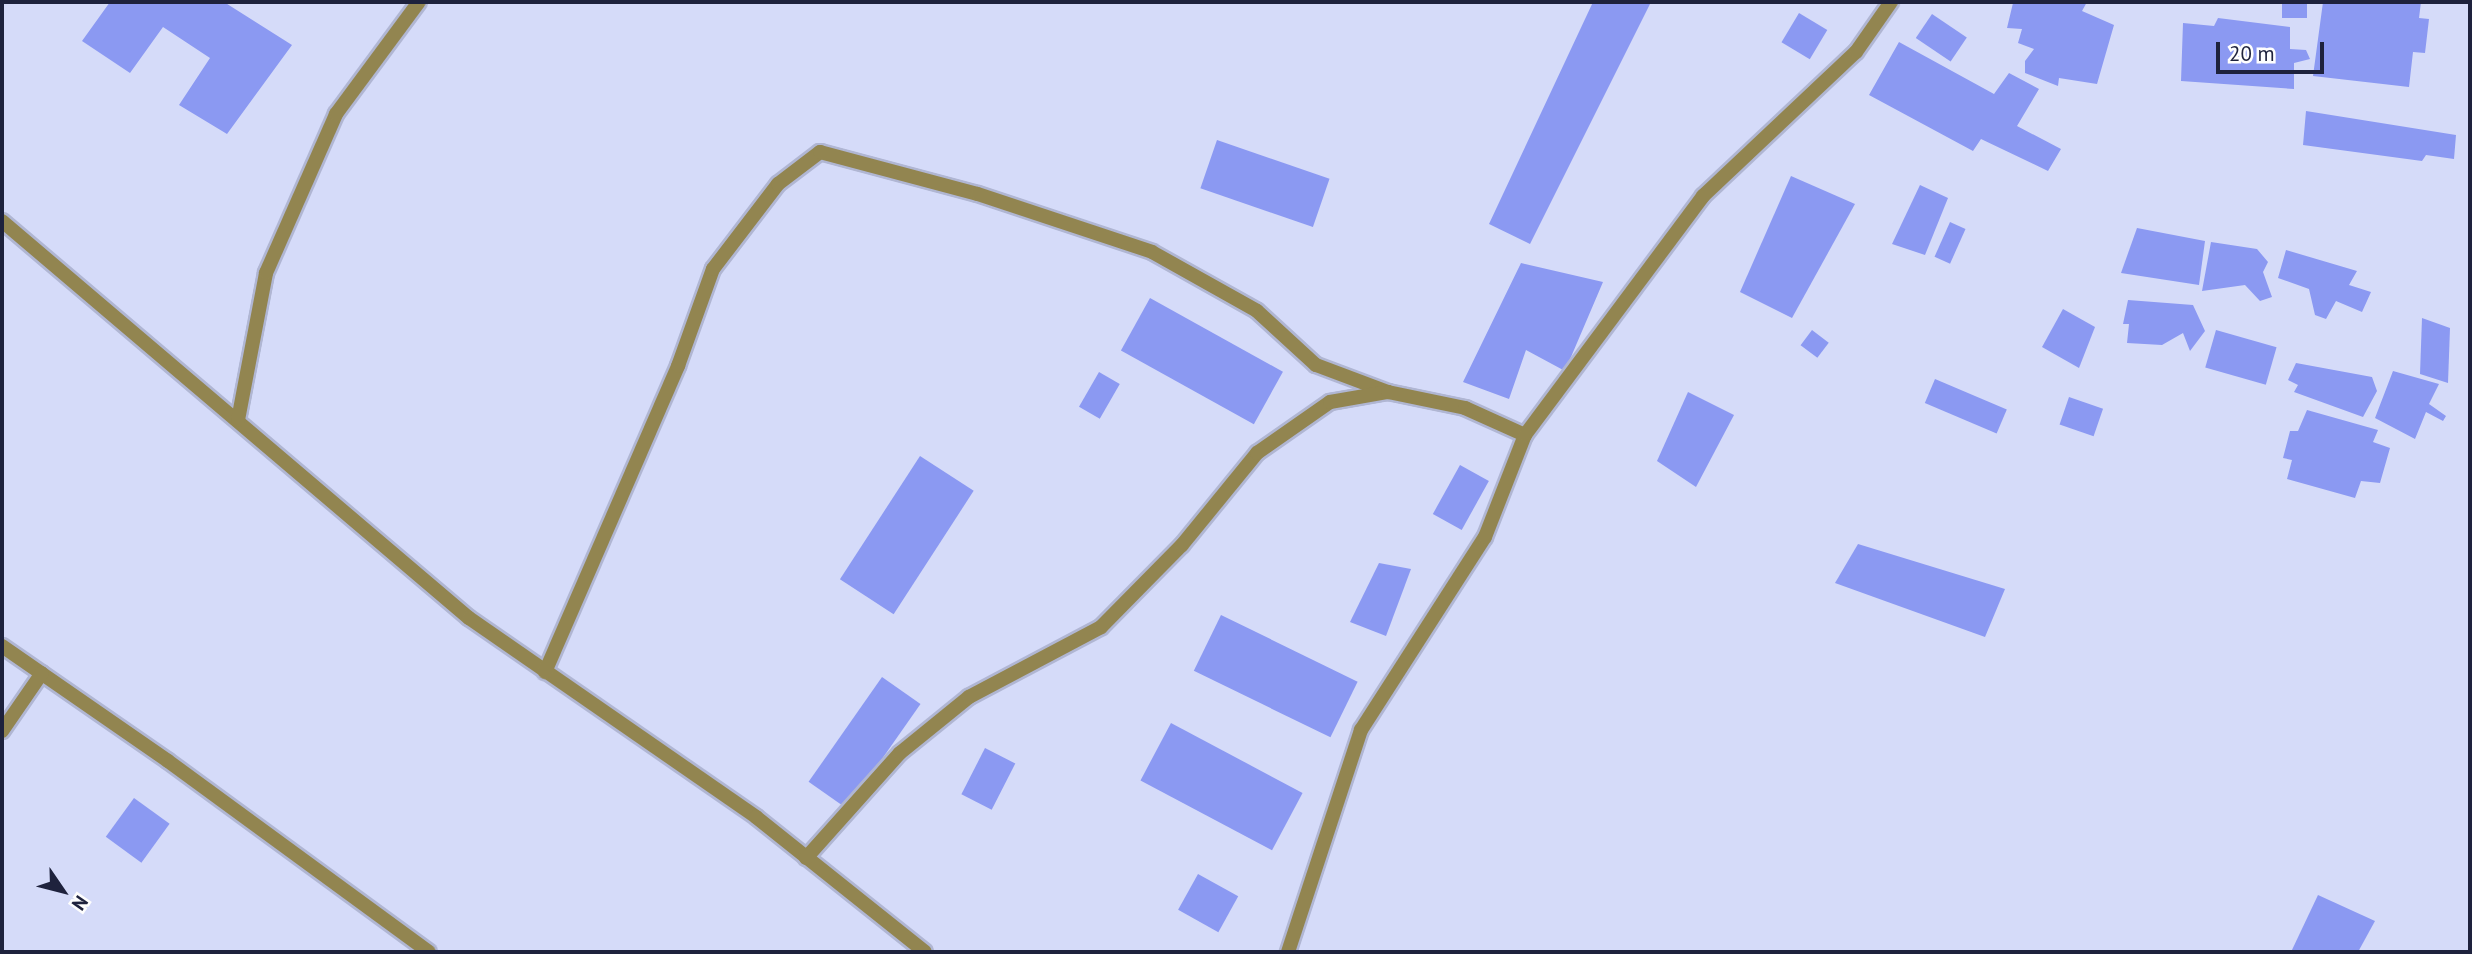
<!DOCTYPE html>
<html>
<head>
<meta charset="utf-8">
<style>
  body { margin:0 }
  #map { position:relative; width:2472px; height:954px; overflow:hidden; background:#d5dbf9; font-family:"PT Sans",sans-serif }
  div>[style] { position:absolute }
  .building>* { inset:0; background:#8b99f2; transform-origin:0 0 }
  .roads { filter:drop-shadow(2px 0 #b0b6d3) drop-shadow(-2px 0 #b0b6d3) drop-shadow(0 2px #b0b6d3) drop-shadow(0 -2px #b0b6d3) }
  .minor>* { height:14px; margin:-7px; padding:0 7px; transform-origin:7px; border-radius:7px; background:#928550 }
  span { translate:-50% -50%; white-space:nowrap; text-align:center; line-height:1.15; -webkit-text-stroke:5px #fefefe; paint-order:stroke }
  .frame { position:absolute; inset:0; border:4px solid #1e223d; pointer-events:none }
  .north { position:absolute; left:28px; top:856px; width:70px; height:70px; -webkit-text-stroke:5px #fefefe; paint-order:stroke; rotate:125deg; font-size:19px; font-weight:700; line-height:28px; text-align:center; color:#1e223d }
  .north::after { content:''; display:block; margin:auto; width:24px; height:32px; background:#1e223d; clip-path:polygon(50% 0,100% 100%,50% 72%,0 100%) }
  .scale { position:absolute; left:2216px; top:42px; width:108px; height:32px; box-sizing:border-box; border:4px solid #1e223d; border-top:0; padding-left:9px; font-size:21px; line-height:24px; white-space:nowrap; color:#1e223d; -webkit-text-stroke:5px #fefefe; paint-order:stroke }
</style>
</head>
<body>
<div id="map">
  <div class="building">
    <div style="clip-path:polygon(110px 2px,224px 2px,292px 45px,227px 134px,179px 105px,210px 58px,163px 27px,130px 73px,82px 41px)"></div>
    <div style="clip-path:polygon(1593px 2px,1651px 2px,1530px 244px,1489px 224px)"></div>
    <div style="clip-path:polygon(2087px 2px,2082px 11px,2114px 25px,2097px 84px,2059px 78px,2058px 86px,2025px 73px,2025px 61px,2034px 49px,2018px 43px,2022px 29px,2007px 28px,2013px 3px)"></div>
    <div style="left:2282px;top:2px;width:25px;height:16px"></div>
    <div style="clip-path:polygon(2323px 2px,2421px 2px,2419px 18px,2429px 19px,2425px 53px,2413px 52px,2409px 87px,2313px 76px)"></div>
    <div style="left:1799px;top:13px;width:33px;height:34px;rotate:31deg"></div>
    <div style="left:1932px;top:14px;width:42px;height:29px;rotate:34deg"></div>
    <div style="clip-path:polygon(2218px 18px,2290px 27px,2290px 49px,2306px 50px,2310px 59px,2294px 63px,2294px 89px,2181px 81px,2183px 23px,2214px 26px)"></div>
    <div style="clip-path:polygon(1899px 42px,1994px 94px,2009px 73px,2039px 89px,2017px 126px,2061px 149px,2048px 171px,1981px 139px,1973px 151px,1869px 95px)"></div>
    <div style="clip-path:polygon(2306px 111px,2456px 135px,2454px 159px,2426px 155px,2422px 161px,2303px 145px)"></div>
    <div style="left:1217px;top:140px;width:119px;height:51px;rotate:19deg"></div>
    <div style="clip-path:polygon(1791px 176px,1855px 204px,1792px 318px,1740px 292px)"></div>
    <div style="clip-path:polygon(1920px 185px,1948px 198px,1925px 255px,1892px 244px)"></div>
    <div style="left:1950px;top:222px;width:17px;height:38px;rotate:24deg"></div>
    <div style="clip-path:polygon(2137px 228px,2205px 241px,2199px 285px,2121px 273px)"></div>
    <div style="clip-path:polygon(2211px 242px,2257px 249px,2268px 262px,2263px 272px,2272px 297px,2260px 301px,2245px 285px,2202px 291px)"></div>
    <div style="clip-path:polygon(2286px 250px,2357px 271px,2349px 285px,2371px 292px,2362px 312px,2336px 301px,2326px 319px,2315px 315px,2309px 289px,2278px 278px)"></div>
    <div style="clip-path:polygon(1521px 263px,1603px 282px,1565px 371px,1526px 350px,1509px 399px,1463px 382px)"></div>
    <div style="left:1150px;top:298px;width:152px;height:60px;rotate:29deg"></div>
    <div style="clip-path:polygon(2128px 300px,2193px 305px,2205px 331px,2190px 351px,2183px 333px,2162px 345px,2127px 343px,2129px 324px,2123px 324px)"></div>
    <div style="clip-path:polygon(2063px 309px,2095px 327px,2079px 368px,2042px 347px)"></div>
    <div style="clip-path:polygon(2422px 318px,2450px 328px,2448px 383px,2420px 374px)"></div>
    <div style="left:1812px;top:330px;width:21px;height:19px;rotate:37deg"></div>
    <div style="left:2216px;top:330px;width:63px;height:39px;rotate:16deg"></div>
    <div style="clip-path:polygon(2296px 363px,2372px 377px,2377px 391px,2363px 417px,2294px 392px,2298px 385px,2288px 380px)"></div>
    <div style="clip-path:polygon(2393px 371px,2439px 384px,2429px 404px,2446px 416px,2443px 421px,2426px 412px,2415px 439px,2375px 418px)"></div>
    <div style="left:1099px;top:372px;width:24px;height:40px;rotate:30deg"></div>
    <div style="left:1935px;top:379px;width:78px;height:26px;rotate:23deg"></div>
    <div style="clip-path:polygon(1688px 392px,1734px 415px,1696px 487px,1657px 461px)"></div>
    <div style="left:2069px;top:397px;width:36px;height:29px;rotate:19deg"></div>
    <div style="clip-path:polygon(2307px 410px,2378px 430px,2373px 442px,2390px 448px,2380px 483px,2361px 481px,2355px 498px,2287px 479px,2292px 460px,2283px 458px,2290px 431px,2298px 431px)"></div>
    <div style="left:920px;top:456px;width:64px;height:147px;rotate:33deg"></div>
    <div style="left:1460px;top:465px;width:33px;height:56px;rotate:29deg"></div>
    <div style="clip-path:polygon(1858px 544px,2005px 589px,1985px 637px,1835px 583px)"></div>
    <div style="clip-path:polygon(1379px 563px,1411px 569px,1386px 636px,1350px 622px)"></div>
    <div style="left:1221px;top:615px;width:152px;height:62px;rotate:26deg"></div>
    <div style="left:882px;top:677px;width:47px;height:128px;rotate:35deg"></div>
    <div style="left:1171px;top:723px;width:149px;height:65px;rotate:28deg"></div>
    <div style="left:985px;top:748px;width:34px;height:52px;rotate:27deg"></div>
    <div style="left:134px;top:798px;width:44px;height:48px;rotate:36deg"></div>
    <div style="left:1198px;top:874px;width:46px;height:41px;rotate:29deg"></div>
    <div style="clip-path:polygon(2318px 895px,2375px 921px,2358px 952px,2291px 952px)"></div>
  </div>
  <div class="roads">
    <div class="minor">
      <div style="left:2px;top:221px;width:613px;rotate:40.37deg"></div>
      <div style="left:469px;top:618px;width:349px;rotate:34.7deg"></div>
      <div style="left:756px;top:817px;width:216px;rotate:38.6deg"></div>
      <div style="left:238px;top:420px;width:150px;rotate:-79.2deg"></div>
      <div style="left:266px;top:273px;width:174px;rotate:-66.2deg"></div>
      <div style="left:336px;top:114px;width:139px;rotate:-53.5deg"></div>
      <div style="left:2px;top:646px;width:202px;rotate:34.7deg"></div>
      <div style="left:168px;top:761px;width:323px;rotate:36.2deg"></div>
      <div style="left:545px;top:672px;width:334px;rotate:-66.5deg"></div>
      <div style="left:678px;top:366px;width:103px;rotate:-70.2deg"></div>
      <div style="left:713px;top:269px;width:107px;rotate:-52.6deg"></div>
      <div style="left:778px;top:184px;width:53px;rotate:-37.3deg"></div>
      <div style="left:820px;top:152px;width:163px;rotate:14.9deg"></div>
      <div style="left:978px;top:194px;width:183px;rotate:18.4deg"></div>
      <div style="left:1152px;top:252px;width:120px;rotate:29.3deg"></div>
      <div style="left:1257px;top:311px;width:80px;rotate:42.5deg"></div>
      <div style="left:1316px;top:365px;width:77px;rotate:20.6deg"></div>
      <div style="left:2px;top:731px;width:70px;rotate:-55.4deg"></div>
      <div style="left:806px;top:858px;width:141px;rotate:-48.2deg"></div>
      <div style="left:900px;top:753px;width:89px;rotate:-39.1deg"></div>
      <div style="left:969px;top:697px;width:149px;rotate:-27.9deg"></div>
      <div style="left:1101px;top:627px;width:115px;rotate:-45.4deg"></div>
      <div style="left:1182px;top:545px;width:119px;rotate:-50.8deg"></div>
      <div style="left:1257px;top:453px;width:89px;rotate:-34.9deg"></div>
      <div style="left:1330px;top:402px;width:59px;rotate:-9.8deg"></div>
      <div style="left:1388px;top:392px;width:79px;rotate:11.7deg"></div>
      <div style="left:1465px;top:408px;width:66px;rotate:24.2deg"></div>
      <div style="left:1288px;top:952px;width:234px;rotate:-71.8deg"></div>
      <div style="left:1361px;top:730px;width:229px;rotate:-57.3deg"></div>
      <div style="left:1485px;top:537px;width:110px;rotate:-68.6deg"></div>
      <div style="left:1525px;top:435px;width:298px;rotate:-53.3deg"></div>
      <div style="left:1703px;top:196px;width:210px;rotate:-43.3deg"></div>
      <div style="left:1856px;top:52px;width:61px;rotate:-55deg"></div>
    </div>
  </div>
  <div class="frame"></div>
  <div class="north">N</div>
  <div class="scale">20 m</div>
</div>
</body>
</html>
